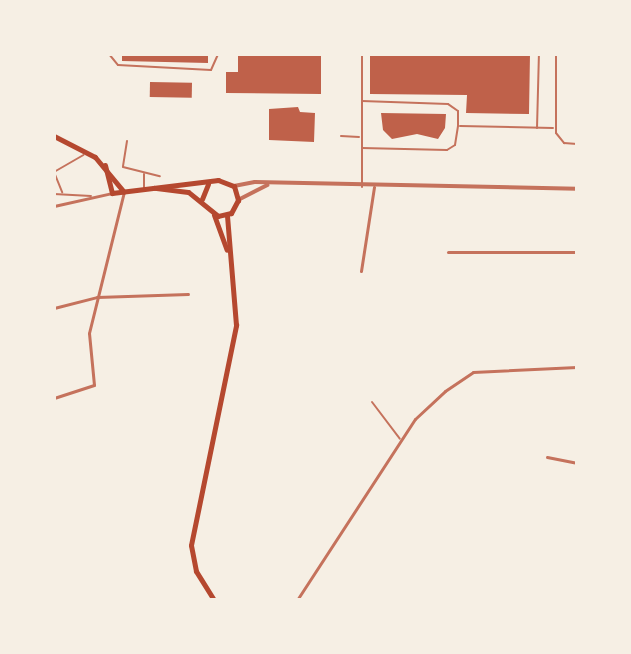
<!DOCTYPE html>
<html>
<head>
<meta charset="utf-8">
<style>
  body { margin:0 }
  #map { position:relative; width:631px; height:654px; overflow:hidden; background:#f6efe4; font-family:Roboto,sans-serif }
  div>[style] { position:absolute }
  .building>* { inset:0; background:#bf614a; transform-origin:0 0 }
  .service>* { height:2px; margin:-1px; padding:0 1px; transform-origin:1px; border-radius:1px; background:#c5725c }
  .minor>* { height:3px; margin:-1.5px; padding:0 1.5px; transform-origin:1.5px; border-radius:1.5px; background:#c5725c }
  .tertiary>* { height:4px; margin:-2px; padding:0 2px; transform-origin:2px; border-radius:2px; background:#c5725c }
  .secondary>* { height:5px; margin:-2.5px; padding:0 2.5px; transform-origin:2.5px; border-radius:2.5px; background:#b5482f }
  span { translate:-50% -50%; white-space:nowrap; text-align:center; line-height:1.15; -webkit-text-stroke:8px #f6efe4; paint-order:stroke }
  .frame { position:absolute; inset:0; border:56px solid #f6efe4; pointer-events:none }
</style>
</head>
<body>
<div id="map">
  <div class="building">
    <div style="clip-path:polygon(122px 54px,208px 54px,208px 63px,122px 61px)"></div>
    <div style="clip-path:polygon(238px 54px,321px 54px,321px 94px,226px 93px,226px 72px,238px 72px)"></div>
    <div style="clip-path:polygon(370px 54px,530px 54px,529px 114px,466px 113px,467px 95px,370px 94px)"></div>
    <div style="left:150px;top:82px;width:42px;height:15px;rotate:1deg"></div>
    <div style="clip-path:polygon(298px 107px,300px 112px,315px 113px,314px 142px,269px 140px,269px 109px)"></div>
    <div style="clip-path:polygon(381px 113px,446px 114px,445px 128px,438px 139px,417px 134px,392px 139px,383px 130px)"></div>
  </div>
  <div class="service">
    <div style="left:109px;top:54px;width:14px;rotate:51deg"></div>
    <div style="left:118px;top:65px;width:93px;rotate:3.1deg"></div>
    <div style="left:211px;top:70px;width:17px;rotate:-66deg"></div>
    <div style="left:556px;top:54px;width:79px;rotate:90deg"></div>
    <div style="left:556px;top:133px;width:13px;rotate:51deg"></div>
    <div style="left:564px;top:143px;width:13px;rotate:4deg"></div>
    <div style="left:460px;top:126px;width:93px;rotate:1.2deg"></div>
    <div style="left:537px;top:128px;width:74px;rotate:-88.5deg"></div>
    <div style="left:341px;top:136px;width:18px;rotate:3deg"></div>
    <div style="left:127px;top:141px;width:26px;rotate:99deg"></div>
    <div style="left:123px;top:167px;width:38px;rotate:14deg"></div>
    <div style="left:362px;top:148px;width:85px;rotate:1.3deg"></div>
    <div style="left:447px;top:150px;width:9px;rotate:-32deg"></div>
    <div style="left:455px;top:145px;width:19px;rotate:-81deg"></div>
    <div style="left:458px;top:126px;width:15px;rotate:-90deg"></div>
    <div style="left:458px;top:111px;width:12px;rotate:-145deg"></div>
    <div style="left:448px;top:104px;width:86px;rotate:-178deg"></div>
    <div style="left:54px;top:172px;width:34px;rotate:-30deg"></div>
    <div style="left:54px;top:172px;width:22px;rotate:68deg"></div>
    <div style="left:144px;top:174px;width:14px;rotate:90deg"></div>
    <div style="left:362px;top:187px;width:133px;rotate:-90deg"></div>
    <div style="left:54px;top:194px;width:37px;rotate:3deg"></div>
    <div style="left:372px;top:402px;width:46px;rotate:52.9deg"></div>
  </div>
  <div class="minor">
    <div style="left:54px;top:206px;width:59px;rotate:-12.6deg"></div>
    <div style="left:448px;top:252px;width:129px"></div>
    <div style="left:361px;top:271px;width:85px;rotate:-81.2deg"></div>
    <div style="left:54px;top:308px;width:44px;rotate:-14.3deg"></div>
    <div style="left:97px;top:297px;width:91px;rotate:-1.9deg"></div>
    <div style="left:54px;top:398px;width:42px;rotate:-18deg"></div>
    <div style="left:94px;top:385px;width:52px;rotate:-95.5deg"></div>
    <div style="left:89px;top:333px;width:145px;rotate:-76.1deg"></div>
    <div style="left:547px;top:457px;width:31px;rotate:11deg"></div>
    <div style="left:297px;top:600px;width:216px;rotate:-56.9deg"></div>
    <div style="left:415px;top:419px;width:41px;rotate:-43deg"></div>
    <div style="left:445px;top:391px;width:34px;rotate:-34deg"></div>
    <div style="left:473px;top:372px;width:104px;rotate:-2.8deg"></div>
  </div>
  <div class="tertiary">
    <div style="left:234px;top:186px;width:21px;rotate:-11deg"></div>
    <div style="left:255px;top:182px;width:322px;rotate:1.2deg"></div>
    <div style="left:238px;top:200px;width:33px;rotate:-27deg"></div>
  </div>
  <div class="secondary">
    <div style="left:54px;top:136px;width:46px;rotate:27.1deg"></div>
    <div style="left:95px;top:157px;width:45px;rotate:50.4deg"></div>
    <div style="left:105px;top:165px;width:29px;rotate:76deg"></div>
    <div style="left:112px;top:193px;width:107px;rotate:-7deg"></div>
    <div style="left:218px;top:180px;width:17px;rotate:21deg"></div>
    <div style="left:234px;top:186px;width:15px;rotate:74deg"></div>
    <div style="left:238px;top:200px;width:15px;rotate:118deg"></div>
    <div style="left:231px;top:213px;width:13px;rotate:167deg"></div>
    <div style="left:218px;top:216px;width:38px;rotate:-141deg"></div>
    <div style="left:188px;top:192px;width:34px;rotate:-173deg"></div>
    <div style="left:202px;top:199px;width:16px;rotate:-68deg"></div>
    <div style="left:214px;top:215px;width:37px;rotate:70deg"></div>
    <div style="left:214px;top:600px;width:34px;rotate:-122deg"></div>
    <div style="left:196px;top:571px;width:26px;rotate:-101deg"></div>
    <div style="left:191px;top:545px;width:225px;rotate:-78.4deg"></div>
    <div style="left:236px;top:325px;width:110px;rotate:-94.7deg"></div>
  </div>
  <div class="frame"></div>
</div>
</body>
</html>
